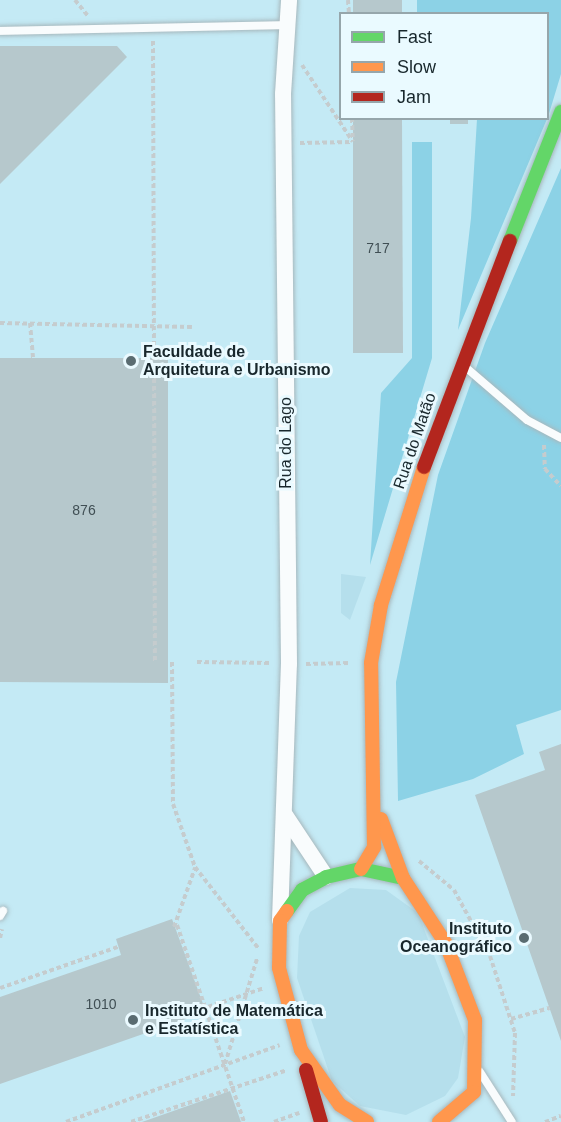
<!DOCTYPE html>
<meta charset="utf-8">
<style>
body{margin:0}
#map{position:relative;width:561px;height:1122px;overflow:hidden;background:#d5ebf2;font-family:Arial,sans-serif}
div>[style]{position:absolute}
[style*='--x']{left:calc(var(--x)*1px);top:calc(var(--y)*1px);width:calc(var(--w)*1px);rotate:calc(var(--a)*1deg)}
.built>*{inset:0;background:#c4eaf5}
.green>*{inset:0;background:#b5dfec}
.forest>*{inset:0;background:#8cd2e6}
.building>*{inset:0;background:#b6c8cc}
.path>*{height:4px;margin-top:-2px;transform-origin:0;background:repeating-linear-gradient(90deg,#c5ccce 0 4.5px,transparent 0 7.5px)}
.roads{filter:drop-shadow(0 0 2px #a7b8bd) drop-shadow(0 0 2px #a7b8bd)}
.lane>*{height:8px;margin:-4px;padding:0 4px;transform-origin:4px;border-radius:4px;background:#f9fcfd}
.street>*{height:16px;margin:-8px;padding:0 8px;transform-origin:8px;border-radius:8px;background:#f9fcfd}
.fast>*{height:14px;margin:-7px;padding:0 7px;transform-origin:7px;border-radius:7px;background:#63d668}
.slow>*{height:14px;margin:-7px;padding:0 7px;transform-origin:7px;border-radius:7px;background:#ff974d}
.jam>*{height:14px;margin:-7px;padding:0 7px;transform-origin:7px;border-radius:7px;background:#b3261e}
.dots>*{width:16px;height:16px;translate:-50% -50%;box-sizing:border-box;border:3px solid #eafaff;border-radius:50%}
span{translate:-50% -50%;white-space:nowrap;text-align:center;line-height:1.15;-webkit-text-stroke:6px #eafaff;paint-order:stroke}
.number-label{font-size:14px;color:#404f54}
.number-label span{-webkit-text-stroke-width:0}
.poi-label{font-size:16px;color:#18272c;font-weight:700}
.left{translate:0 -50%;text-align:left}
.right{translate:-100% -50%;text-align:right}
.street-label{font-size:16px;color:#18272c}
.legend{position:absolute;left:339px;top:12px;width:210px;height:108px;box-sizing:border-box;background:#eafaff;border:2px solid #96a6ab;margin:0;padding:8px 10px;list-style:none;font-size:18px;color:#18272c}
.legend li{display:flex;align-items:center;gap:12px;height:30px}
.legend b{width:30px;border:2px solid #96a6ab}
</style>
<div id="map">
<div class="built">
<div style="clip-path:polygon(evenodd,0 0,561px 0,561px 1122px,0 1122px,0 0,340px 14px,548px 14px,548px 118px,340px 118px,340px 14px)"></div>
</div>
<div class="green">
<div style="clip-path:polygon(341px 574px,366px 577px,350px 620px,341px 613px)"></div>
<div style="clip-path:polygon(350px 888px,386px 890px,418px 913px,465px 1037px,458px 1078px,445px 1096px,406px 1115px,360px 1106px,332px 1081px,297px 978px,299px 936px,310px 912px)"></div>
</div>
<div class="forest">
<div style="clip-path:polygon(417px 0,561px 0,561px 74px,548px 117px,548px 14px,417px 14px)"></div>
<div style="clip-path:polygon(477px 119px,547px 119px,458px 330px,471px 218px)"></div>
<div style="clip-path:polygon(412px 142px,432px 142px,432px 358px,370px 565px,381px 393px,412px 358px)"></div>
<div style="clip-path:polygon(561px 168px,561px 710px,516px 725px,524px 754px,473px 779px,398px 801px,396px 682px,438px 475px,485px 343px)"></div>
</div>
<div class="building">
<div style="clip-path:polygon(353px 0,402px 0,402px 14px,353px 14px)"></div>
<div style="clip-path:polygon(0 46px,117px 46px,127px 57px,0 184px)"></div>
<div style="clip-path:polygon(353px 118px,402px 118px,403px 353px,353px 353px)"></div>
<div style="clip-path:polygon(450px 118px,468px 118px,468px 124px,450px 124px)"></div>
<div style="clip-path:polygon(0 358px,168px 358px,168px 683px,0 682px)"></div>
<div style="clip-path:polygon(561px 744px,561px 1041px,475px 795px,545px 770px,539px 752px)"></div>
<div style="clip-path:polygon(172px 919px,206px 1012px,0 1084px,0 997px,121px 955px,116px 939px)"></div>
<div style="clip-path:polygon(230px 1091px,241px 1122px,142px 1122px)"></div>
</div>
<div class="path">
<div style="--x:75;--y:0;--w:21;--a:51"></div>
<div style="--x:348;--y:0;--w:14;--a:86"></div>
<div style="--x:153;--y:41;--w:620;--a:89.82"></div>
<div style="--x:302;--y:65;--w:92;--a:56.5"></div>
<div style="--x:352;--y:118;--w:23;--a:88"></div>
<div style="--x:300;--y:143;--w:52;--a:-1.1"></div>
<div style="--x:0;--y:323;--w:192;--a:1.2"></div>
<div style="--x:30;--y:323;--w:35;--a:85"></div>
<div style="--x:544;--y:445;--w:24;--a:88"></div>
<div style="--x:545;--y:469;--w:23;--a:47"></div>
<div style="--x:172;--y:662;--w:142;--a:89.6"></div>
<div style="--x:173;--y:804;--w:67;--a:70.8"></div>
<div style="--x:195;--y:867;--w:103;--a:52.1"></div>
<div style="--x:197;--y:662;--w:75;--a:0.8"></div>
<div style="--x:306;--y:664;--w:43;--a:-1.3"></div>
<div style="--x:419;--y:861;--w:45;--a:39.6"></div>
<div style="--x:454;--y:890;--w:75;--a:61.4"></div>
<div style="--x:490;--y:956;--w:81;--a:72"></div>
<div style="--x:515;--y:1033;--w:63;--a:91.8"></div>
<div style="--x:177;--y:925;--w:208;--a:71.2"></div>
<div style="--x:174;--y:927;--w:63;--a:-70.4"></div>
<div style="--x:0;--y:938;--w:9;--a:-77"></div>
<div style="--x:0;--y:988;--w:125;--a:-19.2"></div>
<div style="--x:208;--y:1007;--w:59;--a:-18.7"></div>
<div style="--x:511;--y:1019;--w:40;--a:-16"></div>
<div style="--x:225;--y:1064;--w:110;--a:-73.1"></div>
<div style="--x:66;--y:1122;--w:227;--a:-19.8"></div>
<div style="--x:131;--y:1122;--w:164;--a:-18.4"></div>
<div style="--x:274;--y:1122;--w:27;--a:-20"></div>
<div style="--x:545;--y:1122;--w:17;--a:-21"></div>
</div>
<div class="roads">
<div class="lane">
<div style="--x:0;--y:31;--w:287;--a:-1.2"></div>
<div style="--x:463;--y:365;--w:84;--a:40.7"></div>
<div style="--x:527;--y:420;--w:38;--a:28"></div>
<div style="--x:0;--y:916;--w:6;--a:-59"></div>
<div style="--x:480;--y:1072;--w:59;--a:57.4"></div>
</div>
<div class="street">
<div style="--x:285;--y:815;--w:74;--a:56.5"></div>
<div style="--x:280;--y:920;--w:256;--a:-88"></div>
<div style="--x:289;--y:664;--w:570;--a:-90.6"></div>
<div style="--x:283;--y:94;--w:94;--a:-86.3"></div>
</div>
<div class="fast">
<div style="--x:510;--y:241;--w:139;--a:-68.4"></div>
<div style="--x:287;--y:911;--w:26;--a:-54"></div>
<div style="--x:302;--y:890;--w:27;--a:-28"></div>
<div style="--x:326;--y:877;--w:36;--a:-13"></div>
<div style="--x:361;--y:869;--w:43;--a:12.1"></div>
</div>
<div class="slow">
<div style="--x:381;--y:819;--w:63;--a:69.6"></div>
<div style="--x:403;--y:878;--w:79;--a:56.9"></div>
<div style="--x:446;--y:944;--w:81;--a:69.1"></div>
<div style="--x:475;--y:1020;--w:72;--a:90.8"></div>
<div style="--x:474;--y:1092;--w:46;--a:139.4"></div>
<div style="--x:361;--y:869;--w:26;--a:-59"></div>
<div style="--x:374;--y:847;--w:184;--a:-90.9"></div>
<div style="--x:371;--y:663;--w:59;--a:-80.2"></div>
<div style="--x:381;--y:605;--w:145;--a:-72.7"></div>
<div style="--x:287;--y:911;--w:12;--a:125"></div>
<div style="--x:280;--y:921;--w:47;--a:91.2"></div>
<div style="--x:279;--y:968;--w:85;--a:75"></div>
<div style="--x:301;--y:1050;--w:67;--a:54.7"></div>
<div style="--x:340;--y:1105;--w:32;--a:32"></div>
</div>
<div class="jam">
<div style="--x:424;--y:467;--w:242;--a:-69.2"></div>
<div style="--x:306;--y:1070;--w:54;--a:73.9"></div>
</div>
</div>
<div class="dots">
<div style="left:131px;top:361px;background:#5a6c71"></div>
<div style="left:524px;top:938px;background:#5a6c71"></div>
<div style="left:133px;top:1020px;background:#5a6c71"></div>
</div>
<div class="number-label">
<span style="left:378px;top:248px">717</span>
<span style="left:84px;top:510px">876</span>
<span style="left:101px;top:1004px">1010</span>
</div>
<div class="poi-label">
<span class="left" style="left:143px;top:361px">Faculdade de<br>Arquitetura e Urbanismo</span>
<span class="right" style="left:512px;top:938px">Instituto<br>Oceanográfico</span>
<span class="left" style="left:145px;top:1020px">Instituto de Matemática<br>e Estatística</span>
</div>
<div class="street-label">
<span style="left:415px;top:441px;rotate:-71deg">Rua do Matão</span>
<span style="left:286px;top:443px;rotate:-90deg">Rua do Lago</span>
</div>
<ul class="legend">
<li><b style="height:8px;background:#63d668"></b>Fast</li>
<li><b style="height:8px;background:#ff974d"></b>Slow</li>
<li><b style="height:8px;background:#b3261e"></b>Jam</li>
</ul>
</div>
